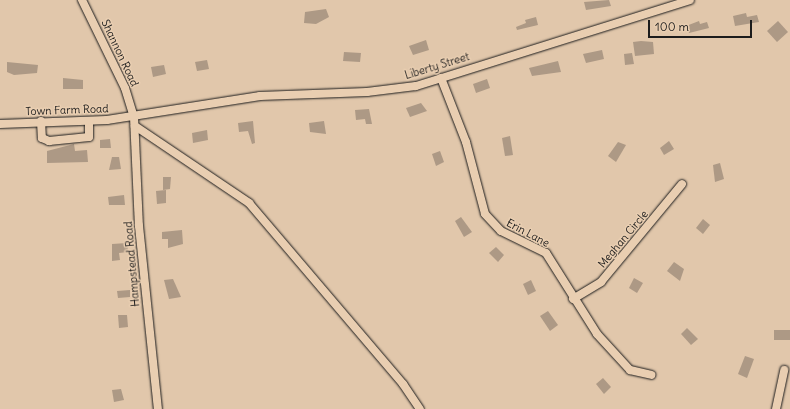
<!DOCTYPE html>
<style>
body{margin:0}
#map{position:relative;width:790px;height:409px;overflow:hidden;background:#e1c7ab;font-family:Delius,sans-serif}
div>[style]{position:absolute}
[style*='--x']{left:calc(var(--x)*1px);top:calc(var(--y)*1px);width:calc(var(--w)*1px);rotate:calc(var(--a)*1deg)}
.building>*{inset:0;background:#ad9985}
.roads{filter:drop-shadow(0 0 1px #1c1c1c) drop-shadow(0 0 1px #1c1c1c)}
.minor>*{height:8px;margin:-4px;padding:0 4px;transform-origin:4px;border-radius:4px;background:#e9ceb1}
span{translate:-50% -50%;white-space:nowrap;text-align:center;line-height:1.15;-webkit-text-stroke:3px #e9ceb1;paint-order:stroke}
.street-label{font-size:11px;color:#1c1c1c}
.scale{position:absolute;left:648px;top:20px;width:104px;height:18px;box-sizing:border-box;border:2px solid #1c1c1c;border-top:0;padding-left:5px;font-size:12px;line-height:14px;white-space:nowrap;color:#1c1c1c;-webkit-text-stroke:3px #e9ceb1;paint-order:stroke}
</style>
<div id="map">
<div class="building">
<div style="clip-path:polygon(609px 0,611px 6px,586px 10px,584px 2px)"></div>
<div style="clip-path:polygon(326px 9px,329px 17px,316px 24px,304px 23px,305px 12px)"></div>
<div style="clip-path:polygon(746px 13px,747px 17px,757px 15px,759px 22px,735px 26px,733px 16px)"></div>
<div style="clip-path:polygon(536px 17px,538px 25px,517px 30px,516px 27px,526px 23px,525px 20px)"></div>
<div style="clip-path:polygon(699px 21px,700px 24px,707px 22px,709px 28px,689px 33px,686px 26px)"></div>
<div style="clip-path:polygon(778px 21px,788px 32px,777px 42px,767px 31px)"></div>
<div style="clip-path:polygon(426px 40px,429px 50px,413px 55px,409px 46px)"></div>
<div style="clip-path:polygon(641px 41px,653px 42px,654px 54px,635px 56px,633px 42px)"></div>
<div style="clip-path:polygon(602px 50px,604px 59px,586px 63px,583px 54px)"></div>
<div style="clip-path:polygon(344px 52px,361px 53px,360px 62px,343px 61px)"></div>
<div style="clip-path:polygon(632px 53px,634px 64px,625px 65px,624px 54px)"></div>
<div style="clip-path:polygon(207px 60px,209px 69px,197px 71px,195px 62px)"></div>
<div style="clip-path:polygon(558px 61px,561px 72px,532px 76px,529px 68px)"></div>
<div style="clip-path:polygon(7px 62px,38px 65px,37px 73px,14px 75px,7px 72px)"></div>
<div style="clip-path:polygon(164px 65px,166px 74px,153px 77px,151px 67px)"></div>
<div style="clip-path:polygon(63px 78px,83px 80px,83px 89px,63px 89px)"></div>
<div style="clip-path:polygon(487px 79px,490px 88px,476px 93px,473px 84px)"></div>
<div style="clip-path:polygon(421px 103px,427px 111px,410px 117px,406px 108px)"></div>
<div style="clip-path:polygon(369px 109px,372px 124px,366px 124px,365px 119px,356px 120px,355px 110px)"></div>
<div style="clip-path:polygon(253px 121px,255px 143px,252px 144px,248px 131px,239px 132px,238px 123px)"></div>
<div style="clip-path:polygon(324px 121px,326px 134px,310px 132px,309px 123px)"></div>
<div style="clip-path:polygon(207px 130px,208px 140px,193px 143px,192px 133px)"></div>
<div style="clip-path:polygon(510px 136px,513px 155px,505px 156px,502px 138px)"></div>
<div style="clip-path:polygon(110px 139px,111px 148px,100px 148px,100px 140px)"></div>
<div style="clip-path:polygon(669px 141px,674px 149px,664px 155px,660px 148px)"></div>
<div style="clip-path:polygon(618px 142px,626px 145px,616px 162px,608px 156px)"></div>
<div style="clip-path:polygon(74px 144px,75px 151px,87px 150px,88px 162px,47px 163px,47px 151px)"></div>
<div style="clip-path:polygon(440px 151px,444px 162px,436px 166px,432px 154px)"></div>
<div style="clip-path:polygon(112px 157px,119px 157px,121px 169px,109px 170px)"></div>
<div style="clip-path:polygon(720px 163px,724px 179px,715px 182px,713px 165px)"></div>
<div style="clip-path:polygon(163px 177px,171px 177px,170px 189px,163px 190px)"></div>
<div style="clip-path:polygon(166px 190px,166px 203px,157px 204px,156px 191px)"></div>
<div style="clip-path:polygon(124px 195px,125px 205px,109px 205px,108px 197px)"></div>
<div style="clip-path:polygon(461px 217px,472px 232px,464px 237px,455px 221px)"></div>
<div style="clip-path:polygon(703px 219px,710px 225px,703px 234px,696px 228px)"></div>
<div style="clip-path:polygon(182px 230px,183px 244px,168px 248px,168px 239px,162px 239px,162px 232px)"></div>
<div style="clip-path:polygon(127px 243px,128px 252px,119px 253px,120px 260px,112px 261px,112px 244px)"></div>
<div style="clip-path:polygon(496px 247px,504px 255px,498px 262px,489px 253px)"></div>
<div style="clip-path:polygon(674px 262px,684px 269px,680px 281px,667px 271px)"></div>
<div style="clip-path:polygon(634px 278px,643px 283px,637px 293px,629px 288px)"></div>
<div style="clip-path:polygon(173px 279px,181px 297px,169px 299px,164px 280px)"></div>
<div style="clip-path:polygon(531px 280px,536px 291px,528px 295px,523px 284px)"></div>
<div style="clip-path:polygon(130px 290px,130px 297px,118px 298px,117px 291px)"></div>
<div style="clip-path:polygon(548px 311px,558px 325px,550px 331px,540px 316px)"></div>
<div style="clip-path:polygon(118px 315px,127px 315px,128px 327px,119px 328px)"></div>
<div style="clip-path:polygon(687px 328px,698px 339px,691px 345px,681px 334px)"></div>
<div style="clip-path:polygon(774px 330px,790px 330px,790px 340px,774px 340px)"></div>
<div style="clip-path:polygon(745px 356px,754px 359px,747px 378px,738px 374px)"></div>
<div style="clip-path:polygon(603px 378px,611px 387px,604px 394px,596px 384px)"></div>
<div style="clip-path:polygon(121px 389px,124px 400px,114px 402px,112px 390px)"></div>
</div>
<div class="roads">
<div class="minor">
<div style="--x:82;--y:0;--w:98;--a:64"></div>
<div style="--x:125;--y:88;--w:30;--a:73"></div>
<div style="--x:134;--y:117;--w:109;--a:87.4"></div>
<div style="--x:139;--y:226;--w:184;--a:84.1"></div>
<div style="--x:441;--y:78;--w:69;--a:68.7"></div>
<div style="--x:466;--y:142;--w:74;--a:75.2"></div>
<div style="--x:485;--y:214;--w:23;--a:47"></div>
<div style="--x:501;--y:231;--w:50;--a:26.1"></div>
<div style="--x:546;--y:253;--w:96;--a:57.8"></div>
<div style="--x:597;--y:334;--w:49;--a:47.5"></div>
<div style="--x:630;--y:370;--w:22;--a:13"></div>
<div style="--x:41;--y:121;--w:17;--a:87"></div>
<div style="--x:42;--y:138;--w:8;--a:23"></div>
<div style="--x:49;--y:141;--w:40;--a:-5.7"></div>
<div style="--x:89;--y:137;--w:16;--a:-90"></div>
<div style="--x:0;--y:124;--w:107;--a:-2.1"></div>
<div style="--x:107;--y:120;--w:155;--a:-8.9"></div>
<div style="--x:260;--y:96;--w:107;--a:-2.1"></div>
<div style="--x:367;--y:92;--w:49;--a:-7"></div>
<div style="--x:416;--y:86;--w:287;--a:-17.4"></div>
<div style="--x:135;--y:126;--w:138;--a:34"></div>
<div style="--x:249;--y:203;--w:238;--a:49.6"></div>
<div style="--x:403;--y:384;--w:30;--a:56"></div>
<div style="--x:573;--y:299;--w:33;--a:-31"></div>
<div style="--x:601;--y:282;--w:127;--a:-50.4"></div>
<div style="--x:776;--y:409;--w:40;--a:-78"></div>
</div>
</div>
<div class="street-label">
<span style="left:120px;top:53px;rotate:65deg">Shannon Road</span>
<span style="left:437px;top:66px;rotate:-17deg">Liberty Street</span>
<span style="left:67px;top:110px;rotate:-2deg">Town Farm Road</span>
<span style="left:528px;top:233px;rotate:28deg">Erin Lane</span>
<span style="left:623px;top:239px;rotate:-50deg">Meghan Circle</span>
<span style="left:132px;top:264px;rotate:-95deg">Hampstead Road</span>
</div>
<div class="scale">100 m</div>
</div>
